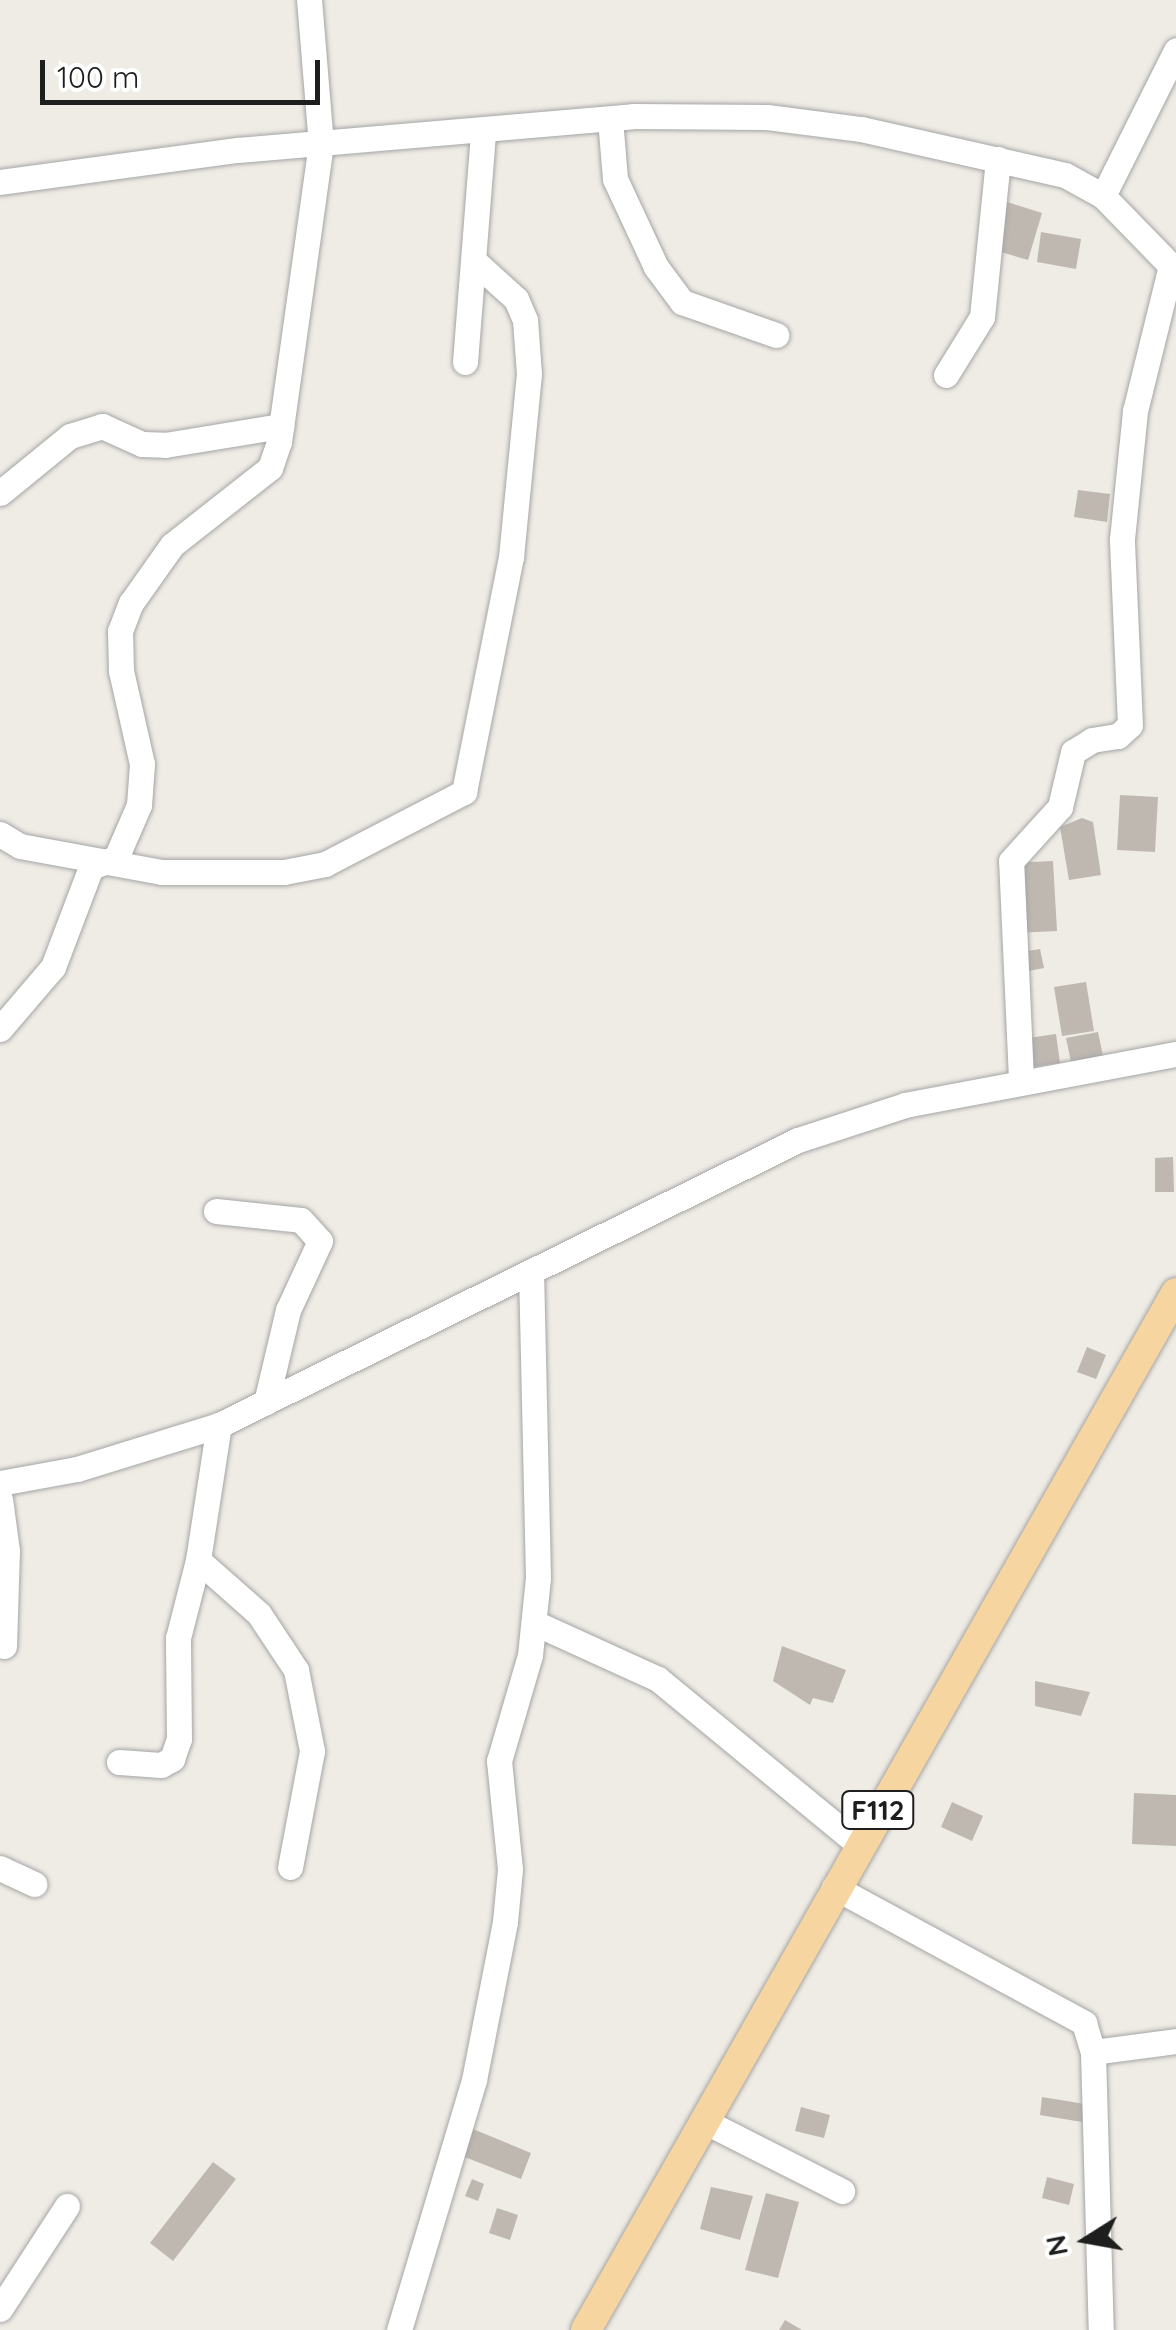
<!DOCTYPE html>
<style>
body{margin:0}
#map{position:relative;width:1176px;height:2330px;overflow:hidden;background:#efece5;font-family:Quicksand,sans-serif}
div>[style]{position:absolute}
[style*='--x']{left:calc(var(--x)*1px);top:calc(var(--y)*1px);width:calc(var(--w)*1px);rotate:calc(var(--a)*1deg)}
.building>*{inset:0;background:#bfb8b1}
.roads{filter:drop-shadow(0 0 2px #a5a5a5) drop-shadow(0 0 2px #a5a5a5)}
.minor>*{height:25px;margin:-12.5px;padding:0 12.5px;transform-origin:12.5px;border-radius:12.5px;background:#fff}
.major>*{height:30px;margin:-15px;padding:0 15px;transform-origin:15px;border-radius:15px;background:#f7d5a1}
span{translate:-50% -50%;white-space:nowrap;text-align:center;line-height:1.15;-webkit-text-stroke:10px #fff;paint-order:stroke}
.shield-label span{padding:2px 8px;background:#fff;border:2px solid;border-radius:8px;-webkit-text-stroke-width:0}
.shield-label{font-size:28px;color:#1e1e1e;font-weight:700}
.north{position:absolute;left:1036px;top:2190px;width:100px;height:100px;-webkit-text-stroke:8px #fff;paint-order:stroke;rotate:259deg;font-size:28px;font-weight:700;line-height:40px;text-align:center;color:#1e1e1e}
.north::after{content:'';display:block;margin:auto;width:35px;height:45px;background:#1e1e1e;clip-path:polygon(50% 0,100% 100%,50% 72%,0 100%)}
.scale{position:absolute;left:40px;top:60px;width:280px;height:45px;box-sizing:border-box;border:5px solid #1e1e1e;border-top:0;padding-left:12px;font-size:30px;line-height:35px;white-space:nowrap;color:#1e1e1e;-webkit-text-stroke:8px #fff;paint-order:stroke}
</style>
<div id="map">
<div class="building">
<div style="clip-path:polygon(1001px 200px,1042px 213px,1028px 260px,987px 248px)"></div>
<div style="clip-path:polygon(1041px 232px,1081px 239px,1076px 269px,1037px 262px)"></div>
<div style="clip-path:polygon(1078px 490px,1110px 494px,1107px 522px,1074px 517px)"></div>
<div style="clip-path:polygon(1120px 795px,1158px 797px,1155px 852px,1117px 850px)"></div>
<div style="clip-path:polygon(1082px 818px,1093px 822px,1101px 875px,1069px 880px,1060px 827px)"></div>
<div style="clip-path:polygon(1053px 861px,1057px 931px,1015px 933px,1012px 863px)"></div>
<div style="clip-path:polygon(1040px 949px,1044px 968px,1024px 972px,1021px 952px)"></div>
<div style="clip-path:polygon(1086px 982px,1094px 1031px,1062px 1036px,1054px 987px)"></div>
<div style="clip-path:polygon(1098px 1032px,1103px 1056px,1071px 1062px,1066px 1038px)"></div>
<div style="clip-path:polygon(1056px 1034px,1060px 1063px,1025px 1068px,1021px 1039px)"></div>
<div style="clip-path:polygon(1173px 1157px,1174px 1192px,1155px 1192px,1155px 1158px)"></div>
<div style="clip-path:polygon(1087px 1347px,1106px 1355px,1096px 1379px,1077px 1372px)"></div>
<div style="clip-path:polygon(782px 1646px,846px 1670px,833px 1703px,813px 1698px,810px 1705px,773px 1681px)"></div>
<div style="clip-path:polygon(1035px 1681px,1090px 1692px,1081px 1716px,1035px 1706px)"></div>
<div style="clip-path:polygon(1134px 1793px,1176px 1795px,1176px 1846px,1132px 1844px)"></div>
<div style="clip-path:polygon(952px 1802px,983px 1816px,972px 1841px,941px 1827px)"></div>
<div style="clip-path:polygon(1042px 2097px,1085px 2104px,1082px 2122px,1040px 2115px)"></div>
<div style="clip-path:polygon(801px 2107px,830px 2115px,824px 2138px,795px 2131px)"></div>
<div style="clip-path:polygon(473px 2129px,531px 2153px,521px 2179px,462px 2156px)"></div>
<div style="clip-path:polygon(213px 2162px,236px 2179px,173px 2261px,150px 2243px)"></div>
<div style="clip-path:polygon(1047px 2177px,1074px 2184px,1069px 2205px,1042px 2198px)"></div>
<div style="clip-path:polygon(472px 2179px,484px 2184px,478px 2201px,465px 2196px)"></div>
<div style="clip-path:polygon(711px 2187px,753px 2196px,740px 2240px,700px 2229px)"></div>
<div style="clip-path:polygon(766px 2193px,799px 2202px,778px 2278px,745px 2270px)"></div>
<div style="clip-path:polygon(497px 2208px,518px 2215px,510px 2240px,489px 2233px)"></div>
<div style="clip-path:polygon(785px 2320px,802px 2330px,779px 2330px)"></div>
</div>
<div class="roads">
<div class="minor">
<div style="--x:610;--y:119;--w:60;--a:85.2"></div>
<div style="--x:615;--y:179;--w:97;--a:65"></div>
<div style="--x:656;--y:267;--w:44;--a:53.4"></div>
<div style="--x:682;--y:302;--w:100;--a:19.3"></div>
<div style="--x:0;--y:182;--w:240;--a:-7.7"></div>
<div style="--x:238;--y:150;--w:396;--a:-4.9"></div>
<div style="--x:633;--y:116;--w:134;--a:0.4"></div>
<div style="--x:767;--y:117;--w:95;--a:7.3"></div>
<div style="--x:861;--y:129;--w:209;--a:12.7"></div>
<div style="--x:1065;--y:175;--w:43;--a:28.9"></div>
<div style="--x:1103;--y:196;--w:105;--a:45.8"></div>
<div style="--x:1103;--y:196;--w:163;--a:-63.4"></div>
<div style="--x:465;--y:362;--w:232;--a:-85.5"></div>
<div style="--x:946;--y:375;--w:68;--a:-58.2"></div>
<div style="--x:982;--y:317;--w:159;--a:-84.2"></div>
<div style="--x:0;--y:493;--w:90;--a:-39.2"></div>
<div style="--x:70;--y:436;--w:34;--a:-17"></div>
<div style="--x:102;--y:426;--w:44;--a:24.2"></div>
<div style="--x:142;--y:444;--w:23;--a:2"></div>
<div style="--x:165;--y:445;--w:118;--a:-9.3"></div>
<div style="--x:0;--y:834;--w:23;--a:31"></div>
<div style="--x:20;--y:846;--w:144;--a:10.4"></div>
<div style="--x:162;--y:872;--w:122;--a:0"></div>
<div style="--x:284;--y:872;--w:42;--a:-11"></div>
<div style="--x:325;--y:864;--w:157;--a:-27.4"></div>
<div style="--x:464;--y:792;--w:240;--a:-78.7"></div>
<div style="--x:511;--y:557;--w:184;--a:-84.4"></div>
<div style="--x:529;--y:374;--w:54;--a:-94.2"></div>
<div style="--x:525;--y:320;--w:23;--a:-113"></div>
<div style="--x:516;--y:299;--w:55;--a:-137.9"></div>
<div style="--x:0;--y:1029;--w:82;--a:-49.5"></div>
<div style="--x:53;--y:967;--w:107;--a:-69.2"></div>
<div style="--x:91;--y:867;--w:27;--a:-20"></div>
<div style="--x:116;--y:858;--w:58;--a:-66.5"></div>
<div style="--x:139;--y:805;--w:41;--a:-85.8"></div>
<div style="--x:142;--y:764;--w:95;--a:-102.7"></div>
<div style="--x:121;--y:671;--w:40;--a:-91.4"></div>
<div style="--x:120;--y:631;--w:30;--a:-69"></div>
<div style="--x:131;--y:603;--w:71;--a:-54.7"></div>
<div style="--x:172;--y:545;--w:125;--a:-38.2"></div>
<div style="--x:270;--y:468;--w:28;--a:-71"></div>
<div style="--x:279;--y:442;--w:300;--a:-82"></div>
<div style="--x:321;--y:145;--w:145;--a:-94.7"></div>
<div style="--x:1021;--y:1079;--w:218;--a:-92.6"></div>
<div style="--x:1011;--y:861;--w:73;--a:-47.8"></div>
<div style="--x:1060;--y:807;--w:57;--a:-76.7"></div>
<div style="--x:1073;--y:752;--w:22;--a:-32"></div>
<div style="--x:1092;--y:740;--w:26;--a:-9"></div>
<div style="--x:1118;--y:736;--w:16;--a:-43"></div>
<div style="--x:1130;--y:725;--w:186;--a:-92.5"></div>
<div style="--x:1122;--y:539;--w:129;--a:-84.2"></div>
<div style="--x:1135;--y:411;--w:150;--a:-76.1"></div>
<div style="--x:216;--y:1211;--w:85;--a:6"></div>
<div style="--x:301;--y:1220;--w:28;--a:48"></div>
<div style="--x:320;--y:1241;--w:76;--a:114.9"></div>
<div style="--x:288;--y:1310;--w:95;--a:103.4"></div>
<div style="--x:0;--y:1483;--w:78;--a:-10.3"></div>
<div style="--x:77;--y:1469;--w:149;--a:-17.2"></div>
<div style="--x:219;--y:1425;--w:645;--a:-26.21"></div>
<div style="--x:798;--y:1140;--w:113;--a:-18.1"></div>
<div style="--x:905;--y:1105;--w:276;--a:-10.7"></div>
<div style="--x:0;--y:1499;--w:52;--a:82.3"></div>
<div style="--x:7;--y:1551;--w:95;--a:91.8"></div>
<div style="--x:198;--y:1560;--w:81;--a:41.5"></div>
<div style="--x:259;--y:1614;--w:67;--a:56.5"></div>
<div style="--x:296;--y:1670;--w:83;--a:78.8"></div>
<div style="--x:312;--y:1751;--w:118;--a:100.7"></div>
<div style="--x:535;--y:1623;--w:135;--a:24.5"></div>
<div style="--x:658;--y:1679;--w:259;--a:39.5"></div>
<div style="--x:119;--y:1762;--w:42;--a:4.1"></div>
<div style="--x:161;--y:1765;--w:13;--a:-29"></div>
<div style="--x:172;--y:1759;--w:21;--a:-71"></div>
<div style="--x:179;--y:1739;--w:101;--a:-90.6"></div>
<div style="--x:178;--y:1638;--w:81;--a:-75.6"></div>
<div style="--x:198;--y:1560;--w:137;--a:-81.2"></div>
<div style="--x:0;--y:1868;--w:38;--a:25"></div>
<div style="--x:834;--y:1887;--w:285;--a:28.5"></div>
<div style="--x:1084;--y:2023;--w:30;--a:73"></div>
<div style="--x:1093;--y:2052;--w:278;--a:88.4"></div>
<div style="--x:1093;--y:2052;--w:84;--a:-7.5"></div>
<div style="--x:704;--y:2121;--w:155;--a:26.9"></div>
<div style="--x:0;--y:2309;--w:123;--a:-57"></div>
<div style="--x:399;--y:2330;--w:261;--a:-73.3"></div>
<div style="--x:474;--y:2080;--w:161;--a:-78.9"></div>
<div style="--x:505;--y:1922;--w:53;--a:-84.6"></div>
<div style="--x:510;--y:1869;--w:109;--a:-95.8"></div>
<div style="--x:499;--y:1761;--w:110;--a:-73.7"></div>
<div style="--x:530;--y:1655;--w:77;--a:-84.1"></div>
<div style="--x:538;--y:1578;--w:303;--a:-91.3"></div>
</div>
<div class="major">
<div style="--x:586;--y:2330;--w:1193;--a:-60.36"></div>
</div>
</div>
<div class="shield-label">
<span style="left:878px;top:1810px">F112</span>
</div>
<div class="north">N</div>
<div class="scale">100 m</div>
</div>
